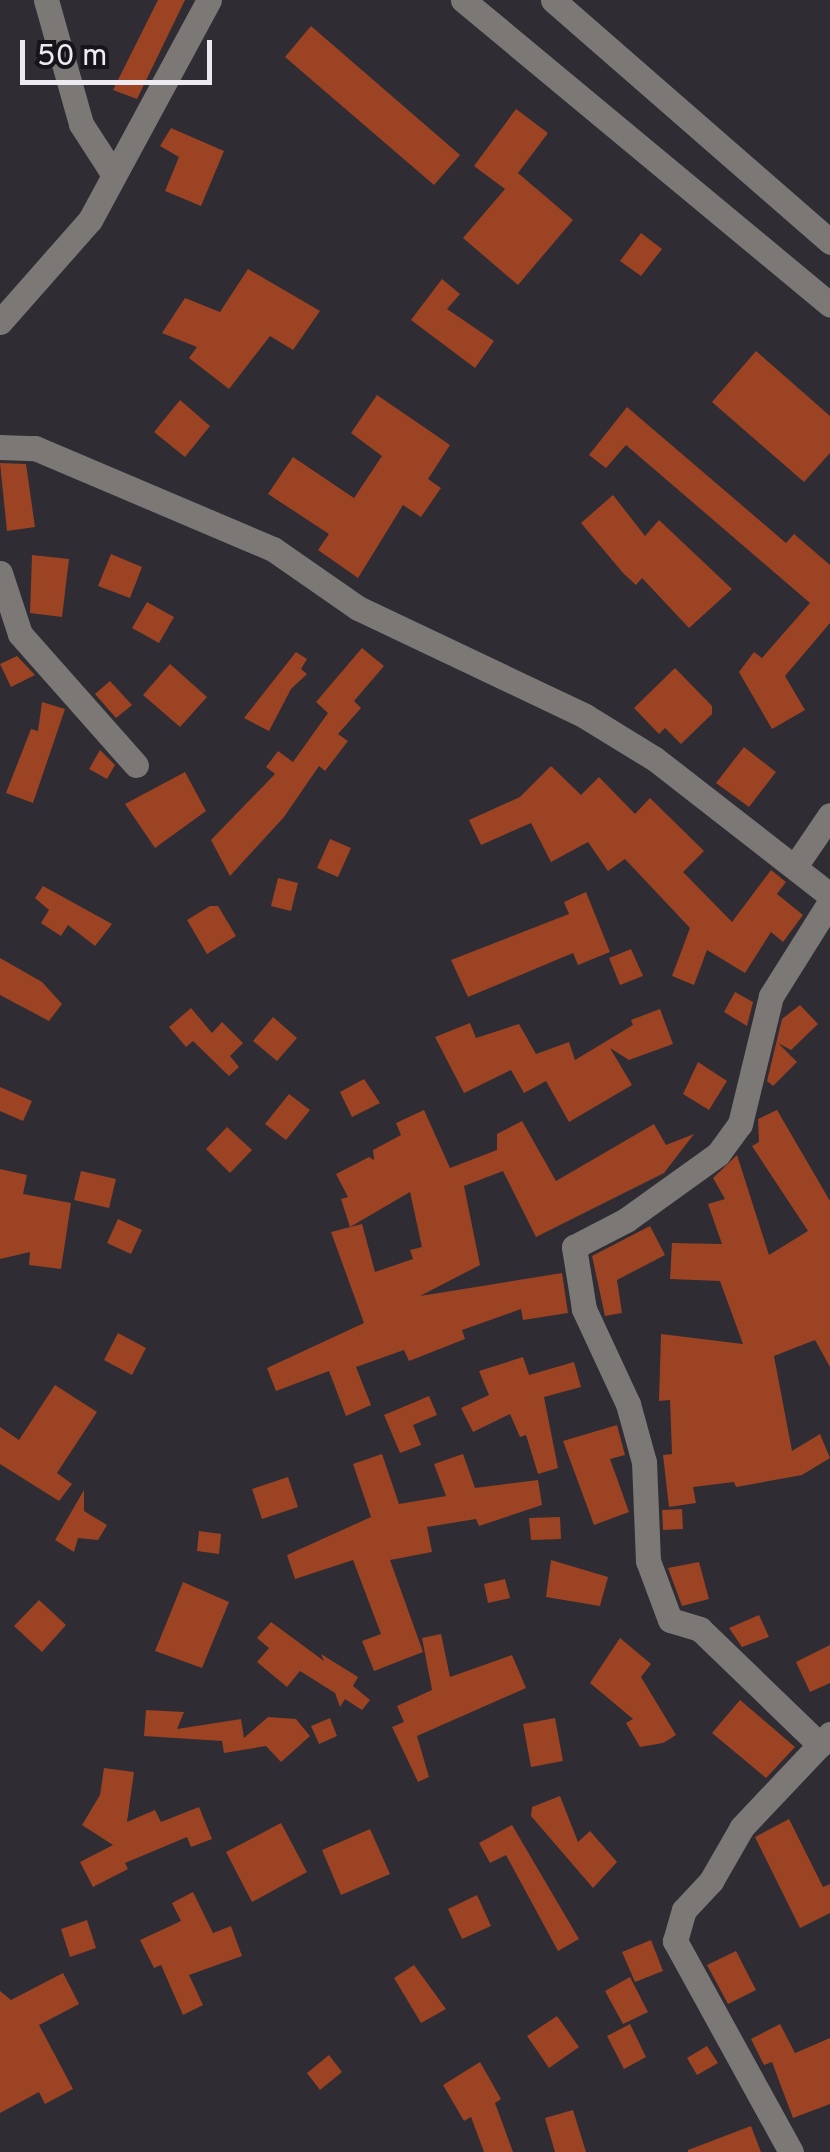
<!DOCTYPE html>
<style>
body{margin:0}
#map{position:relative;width:830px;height:2152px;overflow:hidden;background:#2f2c34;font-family:Overpass,sans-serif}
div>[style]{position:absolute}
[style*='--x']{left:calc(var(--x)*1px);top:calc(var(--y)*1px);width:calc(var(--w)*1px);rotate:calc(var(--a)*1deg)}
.building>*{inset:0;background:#9b4323}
.minor>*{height:25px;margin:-12.5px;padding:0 12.5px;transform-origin:12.5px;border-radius:12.5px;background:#7c7875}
span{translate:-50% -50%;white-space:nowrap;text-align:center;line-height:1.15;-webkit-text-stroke:8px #171519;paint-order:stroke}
.scale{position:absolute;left:20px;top:40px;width:192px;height:45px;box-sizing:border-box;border:5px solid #edebf1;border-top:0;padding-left:12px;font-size:30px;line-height:35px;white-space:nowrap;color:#edebf1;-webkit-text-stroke:8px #171519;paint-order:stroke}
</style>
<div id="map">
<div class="building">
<div style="clip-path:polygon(158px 0,185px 0,137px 99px,113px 90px)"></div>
<div style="clip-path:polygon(311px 26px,460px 155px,434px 185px,285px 57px)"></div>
<div style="clip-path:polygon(516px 109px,548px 133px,518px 173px,573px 220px,518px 285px,463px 238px,505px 189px,474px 166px)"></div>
<div style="clip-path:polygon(171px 128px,224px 151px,201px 206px,165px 191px,179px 157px,160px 146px)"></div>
<div style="clip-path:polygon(641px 233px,662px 249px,641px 276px,620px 261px)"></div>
<div style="clip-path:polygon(248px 269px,320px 311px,293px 350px,270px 336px,229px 389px,189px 358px,197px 347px,162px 333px,185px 298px,220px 312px)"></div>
<div style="clip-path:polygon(442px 279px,460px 294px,447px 309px,494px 341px,475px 368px,411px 320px)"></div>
<div style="clip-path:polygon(756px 351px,830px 416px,830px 453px,804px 482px,712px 402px)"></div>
<div style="clip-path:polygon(377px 395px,450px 445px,428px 479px,441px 488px,421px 517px,403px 505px,358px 578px,318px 550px,329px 534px,268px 494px,293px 457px,354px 498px,382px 456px,351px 433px)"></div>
<div style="clip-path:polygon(180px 400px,210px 426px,185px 457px,154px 432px)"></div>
<div style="clip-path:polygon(627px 407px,786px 543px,794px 534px,830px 565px,830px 623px,785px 676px,805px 710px,772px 729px,739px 672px,754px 652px,762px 658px,810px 603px,626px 445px,606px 468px,589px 455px)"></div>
<div style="clip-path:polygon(0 463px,26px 464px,35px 527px,7px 531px)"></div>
<div style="clip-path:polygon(613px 495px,645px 536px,659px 520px,732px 589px,689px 628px,642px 578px,636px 585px,623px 573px,581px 523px)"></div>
<div style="clip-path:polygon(111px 554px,142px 567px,130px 598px,98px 586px)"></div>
<div style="clip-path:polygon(32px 555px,69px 559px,62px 617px,30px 613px)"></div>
<div style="clip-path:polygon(147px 602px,174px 617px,159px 643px,132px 628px)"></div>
<div style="clip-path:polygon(362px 648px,384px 666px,354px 701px,361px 708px,338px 734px,348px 741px,325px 771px,319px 766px,284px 817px,230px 876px,211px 840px,275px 774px,266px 767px,278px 751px,293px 762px,328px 713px,316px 702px)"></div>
<div style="clip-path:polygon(296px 652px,307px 659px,301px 669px,307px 674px,291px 689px,269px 731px,244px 718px)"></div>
<div style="clip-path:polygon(17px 656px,35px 675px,11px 687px,0 664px)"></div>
<div style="clip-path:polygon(170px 664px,207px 697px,180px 727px,143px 695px)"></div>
<div style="clip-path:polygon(675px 668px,712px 706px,712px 714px,681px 744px,665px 728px,659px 734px,634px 708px)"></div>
<div style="clip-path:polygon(110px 681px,132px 705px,116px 718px,95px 694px)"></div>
<div style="clip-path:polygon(42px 702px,65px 709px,33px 803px,6px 793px,31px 729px,38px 731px)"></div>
<div style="clip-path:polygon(744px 747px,776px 772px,749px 807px,716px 783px)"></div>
<div style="clip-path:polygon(100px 750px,115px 765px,107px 779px,89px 769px)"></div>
<div style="clip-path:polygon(551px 766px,581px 795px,599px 777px,635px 814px,650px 798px,704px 851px,683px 872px,732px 922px,771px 870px,786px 882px,777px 894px,803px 915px,783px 942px,771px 932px,745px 973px,707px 950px,694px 985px,672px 976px,690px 928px,625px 859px,608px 871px,588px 842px,551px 862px,531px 823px,481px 845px,469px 820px,520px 797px)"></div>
<div style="clip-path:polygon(185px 772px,206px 811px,155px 848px,125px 804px)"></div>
<div style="clip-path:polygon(330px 839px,351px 848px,338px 877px,317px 868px)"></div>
<div style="clip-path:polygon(278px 878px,298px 883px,291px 911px,271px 906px)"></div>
<div style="clip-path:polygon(43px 886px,112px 924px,95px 946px,68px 925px,61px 936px,41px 923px,49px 910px,35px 898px)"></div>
<div style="clip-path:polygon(586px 892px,610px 952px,578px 965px,573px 953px,468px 997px,451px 960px,569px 914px,564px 902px)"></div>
<div style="clip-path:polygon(210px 906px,218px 906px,236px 936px,207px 954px,187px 920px)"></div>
<div style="clip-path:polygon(631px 949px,643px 976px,620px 985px,609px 958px)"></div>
<div style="clip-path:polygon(0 958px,42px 982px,62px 1004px,49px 1021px,0 995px)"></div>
<div style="clip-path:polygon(735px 992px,753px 1002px,747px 1026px,724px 1012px)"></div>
<div style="clip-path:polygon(800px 1005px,818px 1024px,791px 1050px,778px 1043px,797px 1062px,773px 1086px,767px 1081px,782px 1019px)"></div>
<div style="clip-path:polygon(191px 1008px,212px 1033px,222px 1022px,243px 1043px,230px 1056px,239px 1067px,229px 1076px,193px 1041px,186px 1047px,169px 1027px)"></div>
<div style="clip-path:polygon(660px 1009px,673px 1044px,629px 1060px,610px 1048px,632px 1085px,569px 1122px,546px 1081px,524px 1093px,511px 1070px,464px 1093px,435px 1037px,470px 1023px,476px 1038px,519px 1024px,536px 1054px,569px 1042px,575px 1060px,633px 1025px,631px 1020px)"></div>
<div style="clip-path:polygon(273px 1017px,297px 1038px,277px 1061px,253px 1041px)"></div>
<div style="clip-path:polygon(698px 1062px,727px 1081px,709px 1110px,683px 1094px)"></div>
<div style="clip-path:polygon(364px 1079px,380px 1103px,352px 1117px,340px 1092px)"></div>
<div style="clip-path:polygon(0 1087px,32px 1101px,23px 1121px,0 1111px)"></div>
<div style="clip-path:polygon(289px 1094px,310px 1110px,286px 1140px,265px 1124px)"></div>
<div style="clip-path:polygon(424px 1110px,450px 1168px,497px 1150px,497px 1134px,522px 1121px,556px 1181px,654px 1124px,666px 1145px,694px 1134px,664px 1173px,536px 1237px,503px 1171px,464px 1186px,480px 1265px,420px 1296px,562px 1273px,568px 1313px,523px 1320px,521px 1309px,462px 1330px,465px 1339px,409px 1361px,404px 1350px,356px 1367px,371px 1405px,346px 1416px,329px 1371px,276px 1391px,267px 1368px,364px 1323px,331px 1232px,362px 1224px,375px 1272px,413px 1259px,410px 1250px,422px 1247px,410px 1192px,350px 1227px,341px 1199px,348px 1197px,336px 1174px,369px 1157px,374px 1160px,373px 1150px,401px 1135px,396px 1123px)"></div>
<div style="clip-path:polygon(777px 1110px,830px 1201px,830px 1367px,815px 1340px,774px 1356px,792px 1451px,820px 1434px,830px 1458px,802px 1475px,736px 1487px,734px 1482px,693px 1487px,696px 1503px,669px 1507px,663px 1455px,672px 1454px,670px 1400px,659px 1401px,661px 1334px,743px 1344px,720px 1281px,670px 1279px,672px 1243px,722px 1244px,708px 1204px,725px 1199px,713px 1178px,737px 1155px,769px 1255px,808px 1231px,752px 1146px,759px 1142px,758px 1119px)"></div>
<div style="clip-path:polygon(227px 1127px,252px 1150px,230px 1173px,206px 1149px)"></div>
<div style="clip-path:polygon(0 1169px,27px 1175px,23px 1194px,71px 1203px,61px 1269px,29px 1265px,30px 1252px,0 1259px)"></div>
<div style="clip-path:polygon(81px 1171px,116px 1179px,109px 1208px,74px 1200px)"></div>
<div style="clip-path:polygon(118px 1219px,142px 1230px,131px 1254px,107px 1243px)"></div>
<div style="clip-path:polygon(650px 1226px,665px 1255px,617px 1280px,622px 1313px,605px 1316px,592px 1256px)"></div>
<div style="clip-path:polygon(118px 1333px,146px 1348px,132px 1375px,104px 1360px)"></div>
<div style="clip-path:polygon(523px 1357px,529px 1375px,574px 1362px,581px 1387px,544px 1397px,558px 1468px,538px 1474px,526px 1435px,520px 1437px,510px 1414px,473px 1432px,461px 1408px,489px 1395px,479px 1371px)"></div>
<div style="clip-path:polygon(55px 1385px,97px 1412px,57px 1473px,72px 1484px,59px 1501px,0 1464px,0 1427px,19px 1440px)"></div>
<div style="clip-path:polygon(429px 1396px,437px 1415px,413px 1425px,421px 1445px,400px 1453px,384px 1415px)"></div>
<div style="clip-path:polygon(617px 1425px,625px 1455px,610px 1459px,629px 1512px,594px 1525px,563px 1441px)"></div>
<div style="clip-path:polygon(382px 1454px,399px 1504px,446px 1496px,434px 1464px,463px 1454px,475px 1488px,538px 1480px,542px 1505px,479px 1526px,476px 1519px,427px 1527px,432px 1552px,390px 1560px,423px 1652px,374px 1671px,362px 1641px,381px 1634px,353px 1560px,295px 1579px,287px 1555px,371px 1517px,353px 1464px)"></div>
<div style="clip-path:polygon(288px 1477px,298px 1507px,262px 1519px,252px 1489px)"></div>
<div style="clip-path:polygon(84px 1490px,84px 1511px,107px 1525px,98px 1540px,78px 1538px,74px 1552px,55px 1540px)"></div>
<div style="clip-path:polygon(682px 1509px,683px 1529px,663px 1530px,662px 1510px)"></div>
<div style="clip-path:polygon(560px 1517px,561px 1539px,531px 1540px,529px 1518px)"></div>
<div style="clip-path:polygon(199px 1531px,221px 1534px,219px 1554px,197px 1551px)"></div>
<div style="clip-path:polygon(551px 1560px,608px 1577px,600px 1606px,546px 1597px)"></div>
<div style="clip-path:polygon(699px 1562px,709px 1599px,682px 1606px,668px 1568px)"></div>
<div style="clip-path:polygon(505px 1579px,510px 1598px,488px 1603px,484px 1584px)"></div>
<div style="clip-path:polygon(183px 1582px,229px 1602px,202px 1668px,155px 1651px)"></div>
<div style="clip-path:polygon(39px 1600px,66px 1625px,42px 1652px,14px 1626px)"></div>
<div style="clip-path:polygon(759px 1615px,769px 1637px,742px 1647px,729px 1628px)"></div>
<div style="clip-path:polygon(271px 1622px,324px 1661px,321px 1654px,358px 1677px,353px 1686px,370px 1700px,362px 1710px,345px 1699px,340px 1707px,335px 1693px,300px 1671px,287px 1687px,257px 1662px,269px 1648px,257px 1638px)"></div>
<div style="clip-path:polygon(441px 1634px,450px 1677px,512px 1655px,526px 1688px,417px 1736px,429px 1777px,418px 1782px,392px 1727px,404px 1722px,397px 1706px,432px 1690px,422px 1638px)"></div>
<div style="clip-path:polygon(620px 1638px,651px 1664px,641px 1677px,676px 1735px,663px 1743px,640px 1747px,626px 1723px,633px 1719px,590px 1683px)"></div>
<div style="clip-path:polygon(830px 1645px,830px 1683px,810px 1692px,796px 1662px)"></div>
<div style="clip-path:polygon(740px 1700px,795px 1747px,766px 1778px,712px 1733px)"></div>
<div style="clip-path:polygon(146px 1710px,184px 1712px,177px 1729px,241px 1719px,244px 1738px,268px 1717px,296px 1719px,310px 1736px,281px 1762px,266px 1746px,224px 1753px,222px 1741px,144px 1736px)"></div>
<div style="clip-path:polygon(330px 1718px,337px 1736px,319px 1744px,311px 1726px)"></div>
<div style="clip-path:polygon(555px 1718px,563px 1761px,531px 1767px,523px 1724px)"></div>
<div style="clip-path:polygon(104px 1768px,134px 1772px,127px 1822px,155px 1810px,161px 1822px,199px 1807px,212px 1839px,191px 1847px,187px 1837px,125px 1863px,128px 1869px,93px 1887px,80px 1862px,113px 1845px,82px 1825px,100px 1795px)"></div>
<div style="clip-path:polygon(560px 1796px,578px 1842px,590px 1831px,617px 1862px,593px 1888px,531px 1816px,532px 1807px)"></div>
<div style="clip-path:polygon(789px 1819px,823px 1887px,830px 1884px,830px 1913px,800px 1928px,755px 1837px)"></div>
<div style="clip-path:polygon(281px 1823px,307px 1872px,252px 1902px,226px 1852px)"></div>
<div style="clip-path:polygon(512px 1825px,579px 1939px,558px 1951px,506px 1855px,490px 1863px,479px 1843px)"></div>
<div style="clip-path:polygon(370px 1829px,390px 1874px,341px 1895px,322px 1850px)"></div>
<div style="clip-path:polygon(193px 1892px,213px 1933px,231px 1926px,242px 1956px,189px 1975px,203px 2005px,183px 2015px,161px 1965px,154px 1968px,140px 1940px,181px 1921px,172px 1903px)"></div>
<div style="clip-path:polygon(477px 1895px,491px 1926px,462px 1939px,448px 1909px)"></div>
<div style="clip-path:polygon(87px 1920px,96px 1948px,70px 1957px,61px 1929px)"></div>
<div style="clip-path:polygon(651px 1940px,663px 1971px,635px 1982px,622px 1952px)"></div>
<div style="clip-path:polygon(736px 1951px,756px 1990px,728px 2004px,707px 1965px)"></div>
<div style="clip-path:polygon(414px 1965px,446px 2009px,421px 2023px,394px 1978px)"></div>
<div style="clip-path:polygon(63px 1973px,79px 2004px,39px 2025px,73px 2089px,45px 2104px,39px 2092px,0 2113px,0 1991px,11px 2000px)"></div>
<div style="clip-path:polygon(630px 1977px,648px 2012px,623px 2024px,605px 1991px)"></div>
<div style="clip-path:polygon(557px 2016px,579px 2047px,549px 2068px,527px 2036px)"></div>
<div style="clip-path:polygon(630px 2024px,646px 2057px,624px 2069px,607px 2036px)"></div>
<div style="clip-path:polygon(780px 2024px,795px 2053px,830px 2038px,830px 2104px,793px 2118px,772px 2062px,764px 2065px,751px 2039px)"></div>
<div style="clip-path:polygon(707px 2046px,718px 2063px,697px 2075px,687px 2058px)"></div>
<div style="clip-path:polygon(329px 2055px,342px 2072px,320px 2090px,307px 2073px)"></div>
<div style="clip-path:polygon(480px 2062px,501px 2099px,495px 2103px,513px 2152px,484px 2152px,471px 2117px,464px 2121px,443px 2085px)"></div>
<div style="clip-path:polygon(573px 2110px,586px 2152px,555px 2152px,545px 2118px)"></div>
<div style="clip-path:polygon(751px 2126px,761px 2152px,688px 2152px,688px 2150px)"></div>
</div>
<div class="minor">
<div style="--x:46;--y:0;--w:129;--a:74.2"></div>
<div style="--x:81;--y:124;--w:57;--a:57.1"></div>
<div style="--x:463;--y:0;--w:477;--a:39.7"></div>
<div style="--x:553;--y:0;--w:368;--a:41.1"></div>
<div style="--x:0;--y:322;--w:136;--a:-48.6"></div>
<div style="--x:90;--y:220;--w:250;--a:-61.6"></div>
<div style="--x:0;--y:447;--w:35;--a:2"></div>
<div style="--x:35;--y:448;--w:259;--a:23"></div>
<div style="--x:273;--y:549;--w:103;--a:34.8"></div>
<div style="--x:358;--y:608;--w:251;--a:25.4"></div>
<div style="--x:585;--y:716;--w:82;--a:31.6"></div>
<div style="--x:655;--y:759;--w:222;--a:37.9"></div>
<div style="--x:0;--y:573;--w:64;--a:71.8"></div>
<div style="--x:20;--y:634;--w:175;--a:48.5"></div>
<div style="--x:796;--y:865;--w:60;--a:-55.8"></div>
<div style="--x:820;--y:1745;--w:167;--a:-136"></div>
<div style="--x:700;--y:1629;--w:31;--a:-163"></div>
<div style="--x:670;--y:1620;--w:63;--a:-110.4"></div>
<div style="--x:648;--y:1561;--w:99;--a:-92.3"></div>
<div style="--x:644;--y:1462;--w:60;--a:-105.4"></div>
<div style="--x:628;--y:1404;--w:105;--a:-114.9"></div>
<div style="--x:584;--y:1309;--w:63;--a:-99.2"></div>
<div style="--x:574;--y:1247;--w:59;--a:-27.4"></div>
<div style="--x:626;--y:1220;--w:113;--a:-35.7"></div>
<div style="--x:718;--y:1154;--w:37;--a:-54"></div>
<div style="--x:740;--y:1124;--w:132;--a:-76.4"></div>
<div style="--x:771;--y:996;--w:111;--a:-57.9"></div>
<div style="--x:791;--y:2152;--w:241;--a:-118.8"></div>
<div style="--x:675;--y:1941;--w:32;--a:-74"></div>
<div style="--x:684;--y:1910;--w:40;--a:-47"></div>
<div style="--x:711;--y:1881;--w:62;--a:-60.1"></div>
<div style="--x:742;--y:1827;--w:128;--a:-46.6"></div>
</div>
<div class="scale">50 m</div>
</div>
